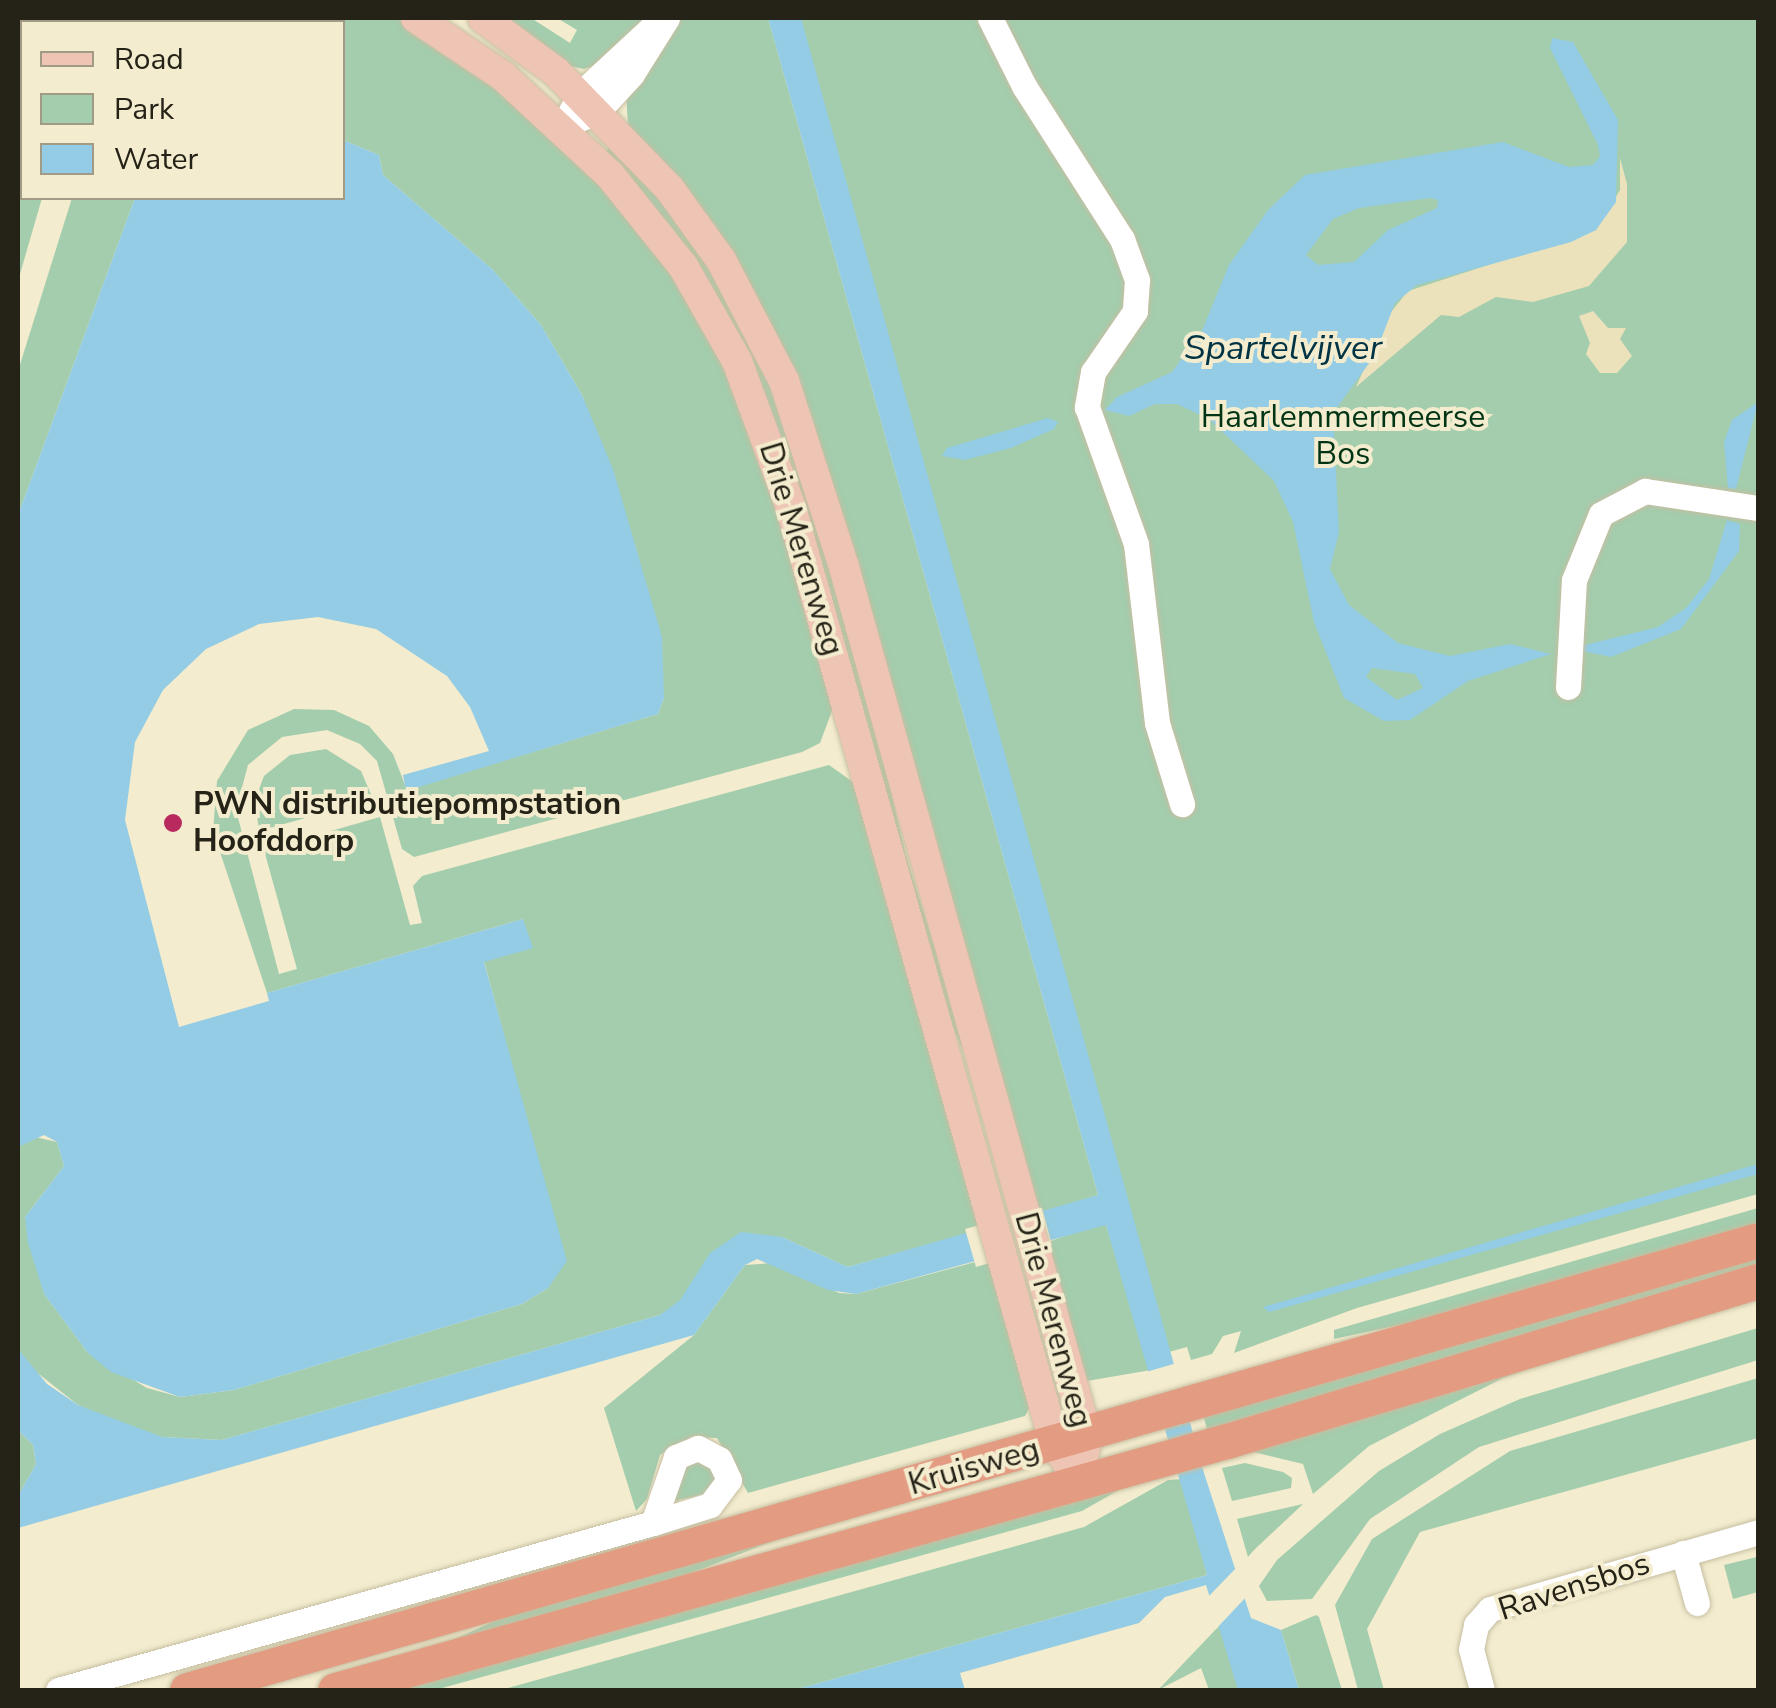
<!DOCTYPE html>
<style>
body{margin:0}
#map{position:relative;width:1776px;height:1708px;overflow:hidden;background:#f3ecce;font-family:"Nunito Sans",sans-serif}
div>[style]{position:absolute}
[style*='--x']{left:calc(var(--x)*1px);top:calc(var(--y)*1px);width:calc(var(--w)*1px);rotate:calc(var(--a)*1deg)}
.green>*{inset:0;background:#a3cdad}
.sand>*{inset:0;background:#ebe2bc}
.water>*{inset:0;background:#93cce4}
.pier>*{inset:0;background:#f3ecce}
.roads{filter:drop-shadow(0 0 2px #c6bea1) drop-shadow(0 0 2px #c6bea1)}
.minor>*{height:25px;margin:-12.5px;padding:0 12.5px;transform-origin:12.5px;border-radius:12.5px;background:#fff}
.major>*{height:30px;margin:-15px;padding:0 15px;transform-origin:15px;border-radius:15px;background:#eec4b4}
.highway>*{height:35px;margin:-17.5px;padding:0 17.5px;transform-origin:17.5px;border-radius:17.5px;background:#e39c82}
.dots>*{width:28px;height:28px;translate:-50% -50%;box-sizing:border-box;border:5px solid #f3ecce;border-radius:50%}
span{translate:-50% -50%;white-space:nowrap;text-align:center;line-height:1.15;-webkit-text-stroke:8px #f3ecce;paint-order:stroke}
.park-label{font-size:32px;color:#003415}
.street-label{font-size:32px;color:#252217}
.poi-label{font-size:32px;color:#252217;font-weight:700}
.left{translate:0 -50%;text-align:left}
.water-label{font-size:35px;color:#034;font-style:italic}
.frame{position:absolute;inset:0;border:20px solid #252217;pointer-events:none}
.legend{position:absolute;left:20px;top:20px;width:325px;height:180px;box-sizing:border-box;background:#f3ecce;border:2px solid #a19b85;margin:0;padding:12px 18px;list-style:none;font-size:30px;color:#252217}
.legend li{display:flex;align-items:center;gap:20px;height:50px}
.legend b{width:50px;border:2px solid #a19b85}
</style>
<div id="map">
<div class="green">
<div style="clip-path:polygon(21px 18px,91px 18px,22px 22px,22px 198px,42px 198px,18px 281px)"></div>
<div style="clip-path:polygon(217px 18px,397px 18px,466px 57px,542px 117px,664px 254px,721px 355px,763px 447px,835px 703px,820px 743px,802px 752px,414px 857px,402px 849px,377px 761px,360px 744px,327px 730px,282px 737px,248px 765px,236px 810px,279px 974px,297px 969px,264px 850px,380px 817px,410px 925px,422px 923px,413px 886px,422px 876px,829px 765px,860px 787px,986px 1228px,848px 1267px,782px 1237px,660px 1315px,222px 1440px,162px 1437px,124px 1425px,78px 1405px,25px 1363px,18px 1349px,18px 1147px,31px 1136px,57px 1142px,64px 1166px,25px 1217px,44px 1294px,88px 1353px,147px 1388px,180px 1397px,234px 1390px,522px 1304px,548px 1288px,563px 1255px,484px 961px,523px 919px,267px 993px,213px 831px,217px 781px,248px 730px,294px 709px,334px 710px,369px 726px,393px 754px,407px 790px,658px 714px,664px 698px,636px 548px,582px 395px,541px 325px,492px 269px,383px 175px,379px 155px,343px 140px,342px 22px,216px 22px)"></div>
<div style="clip-path:polygon(500px 18px,531px 18px,570px 43px,577px 30px,557px 18px,652px 18px,599px 64px,584px 69px,565px 65px)"></div>
<div style="clip-path:polygon(677px 18px,768px 18px,1098px 1195px,1037px 1214px,813px 435px,628px 126px,626px 93px)"></div>
<div style="clip-path:polygon(794px 18px,1758px 18px,1758px 1194px,1357px 1308px,1234px 1353px,1241px 1331px,1223px 1336px,1212px 1354px,1191px 1360px,1187px 1347px,1165px 1353px)"></div>
<div style="clip-path:polygon(615px 142px,693px 235px,772px 379px,873px 711px,906px 857px,978px 1083px,941px 1001px,795px 487px,604px 153px)"></div>
<div style="clip-path:polygon(72px 198px,135px 198px,18px 515px,18px 371px)"></div>
<div style="clip-path:polygon(326px 749px,361px 771px,373px 799px,259px 831px,255px 800px,264px 776px,290px 755px)"></div>
<div style="clip-path:polygon(1758px 1208px,1758px 1225px,1446px 1315px,1334px 1339px,1334px 1330px)"></div>
<div style="clip-path:polygon(1099px 1224px,1106px 1225px,1151px 1370px,1087px 1381px,1045px 1243px)"></div>
<div style="clip-path:polygon(1758px 1252px,1758px 1273px,1209px 1438px,1202px 1410px)"></div>
<div style="clip-path:polygon(994px 1257px,1034px 1399px,1025px 1416px,748px 1493px,717px 1438px,691px 1437px,660px 1455px,647px 1499px,636px 1511px,604px 1408px,694px 1335px,745px 1265px,773px 1263px,839px 1293px,856px 1294px)"></div>
<div style="clip-path:polygon(1758px 1328px,1758px 1360px,1479px 1447px,1370px 1519px,1312px 1599px,1267px 1601px,1259px 1586px,1277px 1560px,1379px 1471px,1440px 1434px,1520px 1399px)"></div>
<div style="clip-path:polygon(1567px 1354px,1503px 1378px,1369px 1446px,1313px 1494px,1303px 1464px,1237px 1448px)"></div>
<div style="clip-path:polygon(1758px 1378px,1758px 1438px,1420px 1532px,1367px 1629px,1384px 1690px,1358px 1690px,1335px 1605px,1372px 1539px,1510px 1451px)"></div>
<div style="clip-path:polygon(18px 1430px,33px 1445px,36px 1464px,18px 1496px)"></div>
<div style="clip-path:polygon(694px 1459px,710px 1464px,717px 1478px,705px 1494px,674px 1501px,686px 1464px)"></div>
<div style="clip-path:polygon(1245px 1463px,1283px 1472px,1292px 1478px,1291px 1488px,1232px 1501px,1222px 1468px)"></div>
<div style="clip-path:polygon(1147px 1474px,1082px 1511px,435px 1690px,378px 1690px)"></div>
<div style="clip-path:polygon(1183px 1479px,1207px 1575px,794px 1690px,501px 1690px,1084px 1527px,1168px 1480px)"></div>
<div style="clip-path:polygon(1303px 1504px,1254px 1550px,1248px 1557px,1237px 1519px)"></div>
<div style="clip-path:polygon(847px 1512px,666px 1583px,440px 1646px,505px 1616px)"></div>
<div style="clip-path:polygon(1757px 1557px,1758px 1592px,1733px 1599px,1724px 1565px)"></div>
<div style="clip-path:polygon(1316px 1615px,1319px 1617px,1342px 1690px,1299px 1690px,1281px 1630px)"></div>
<div style="clip-path:polygon(1220px 1625px,1239px 1690px,1209px 1690px,1201px 1668px,1158px 1690px)"></div>
</div>
<div class="sand">
<div style="clip-path:polygon(1620px 158px,1627px 184px,1627px 242px,1589px 286px,1533px 302px,1496px 297px,1459px 317px,1441px 315px,1356px 387px,1387px 317px,1408px 291px,1596px 230px,1620px 190px)"></div>
<div style="clip-path:polygon(1593px 311px,1608px 328px,1626px 328px,1620px 339px,1632px 356px,1617px 373px,1600px 373px,1586px 354px,1590px 343px,1579px 316px)"></div>
</div>
<div class="water">
<div style="clip-path:polygon(768px 18px,801px 18px,1204px 1473px,1251px 1618px,1281px 1630px,1299px 1690px,1238px 1690px,1206px 1585px,1165px 1597px,1139px 1623px,960px 1673px,965px 1690px,794px 1690px,1207px 1575px,1106px 1225px,856px 1294px,828px 1290px,757px 1259px,745px 1265px,694px 1335px,18px 1528px,18px 1496px,36px 1464px,33px 1445px,18px 1430px,18px 1349px,47px 1384px,78px 1405px,162px 1437px,222px 1440px,660px 1315px,680px 1300px,710px 1253px,741px 1232px,782px 1237px,848px 1267px,1098px 1195px)"></div>
<div style="clip-path:polygon(evenodd,1552px 38px,1573px 42px,1618px 120px,1616px 202px,1596px 230px,1571px 242px,1417px 285px,1395px 303px,1375px 355px,1333px 413px,1339px 532px,1330px 569px,1349px 605px,1398px 643px,1450px 656px,1510px 644px,1551px 654px,1468px 681px,1410px 720px,1384px 721px,1344px 698px,1314px 622px,1293px 522px,1274px 481px,1209px 419px,1177px 404px,1155px 404px,1129px 416px,1105px 410px,1117px 397px,1172px 372px,1201px 333px,1229px 265px,1268px 210px,1305px 175px,1503px 142px,1569px 167px,1593px 165px,1600px 156px,1598px 145px,1550px 48px,1552px 38px,1430px 198px,1438px 200px,1437px 208px,1388px 230px,1354px 262px,1318px 265px,1306px 255px,1333px 219px,1359px 208px,1430px 198px,1552px 38px,1372px 668px,1415px 674px,1423px 688px,1397px 700px,1366px 677px,1372px 668px)"></div>
<div style="clip-path:polygon(343px 140px,379px 155px,383px 175px,492px 269px,541px 325px,582px 395px,613px 469px,662px 637px,664px 698px,658px 714px,406px 791px,403px 775px,489px 751px,470px 707px,447px 676px,376px 629px,318px 617px,259px 624px,206px 649px,163px 690px,135px 742px,125px 820px,179px 1027px,269px 1001px,267px 993px,523px 919px,533px 948px,484px 962px,567px 1261px,548px 1288px,522px 1304px,234px 1390px,180px 1397px,111px 1372px,88px 1353px,44px 1294px,28px 1243px,25px 1217px,64px 1166px,57px 1142px,44px 1135px,18px 1147px,18px 515px,135px 198px,342px 198px)"></div>
<div style="clip-path:polygon(1758px 402px,1736px 489px,1728px 488px,1724px 442px,1732px 420px)"></div>
<div style="clip-path:polygon(1048px 418px,1058px 422px,1054px 429px,1011px 448px,965px 460px,942px 456px,947px 448px)"></div>
<div style="clip-path:polygon(1727px 520px,1740px 524px,1739px 551px,1681px 629px,1611px 657px,1583px 651px,1585px 645px,1658px 627px,1686px 608px,1709px 579px)"></div>
<div style="clip-path:polygon(1758px 1164px,1758px 1174px,1269px 1312px,1263px 1307px)"></div>
</div>
<div class="pier">
<div style="clip-path:polygon(1042px 1208px,1052px 1245px,976px 1267px,965px 1229px)"></div>
<div style="clip-path:polygon(1177px 1363px,1194px 1421px,1163px 1429px,1146px 1372px)"></div>
<div style="clip-path:polygon(1239px 1565px,1248px 1595px,1216px 1629px,1206px 1599px)"></div>
</div>
<div class="roads">
<div class="minor">
<div style="--x:662;--y:18;--w:112;--a:137.2"></div>
<div style="--x:580;--y:94;--w:36;--a:118"></div>
<div style="--x:563;--y:126;--w:38;--a:-23"></div>
<div style="--x:598;--y:111;--w:50;--a:-47.4"></div>
<div style="--x:632;--y:74;--w:66;--a:-58"></div>
<div style="--x:990;--y:18;--w:76;--a:63.4"></div>
<div style="--x:1024;--y:86;--w:182;--a:57.4"></div>
<div style="--x:1122;--y:239;--w:44;--a:69.9"></div>
<div style="--x:1137;--y:280;--w:31;--a:94"></div>
<div style="--x:1135;--y:311;--w:74;--a:124.5"></div>
<div style="--x:1093;--y:372;--w:36;--a:100"></div>
<div style="--x:1087;--y:407;--w:145;--a:70.3"></div>
<div style="--x:1136;--y:544;--w:180;--a:83.3"></div>
<div style="--x:1157;--y:723;--w:85;--a:72.8"></div>
<div style="--x:1568;--y:687;--w:107;--a:-86.8"></div>
<div style="--x:1574;--y:580;--w:71;--a:-67.8"></div>
<div style="--x:1601;--y:514;--w:50;--a:-27.6"></div>
<div style="--x:1645;--y:491;--w:114;--a:8.6"></div>
<div style="--x:1683;--y:1553;--w:52;--a:74.4"></div>
<div style="--x:58;--y:1690;--w:618;--a:-15.68"></div>
<div style="--x:653;--y:1523;--w:60;--a:-17.5"></div>
<div style="--x:710;--y:1505;--w:31;--a:-53"></div>
<div style="--x:729;--y:1480;--w:23;--a:-115"></div>
<div style="--x:719;--y:1459;--w:24;--a:-152"></div>
<div style="--x:698;--y:1448;--w:24;--a:158"></div>
<div style="--x:676;--y:1457;--w:70;--a:109.2"></div>
<div style="--x:1482;--y:1690;--w:42;--a:-105"></div>
<div style="--x:1471;--y:1649;--w:25;--a:-78"></div>
<div style="--x:1476;--y:1625;--w:21;--a:-49"></div>
<div style="--x:1490;--y:1609;--w:279;--a:-16"></div>
</div>
<div class="major">
<div style="--x:416;--y:18;--w:105;--a:33.7"></div>
<div style="--x:503;--y:76;--w:146;--a:42.8"></div>
<div style="--x:610;--y:175;--w:117;--a:51.3"></div>
<div style="--x:683;--y:266;--w:109;--a:60.4"></div>
<div style="--x:737;--y:361;--w:157;--a:69.8"></div>
<div style="--x:791;--y:508;--w:973;--a:74.26"></div>
<div style="--x:1055;--y:1445;--w:43;--a:54.5"></div>
<div style="--x:483;--y:18;--w:91;--a:36.5"></div>
<div style="--x:556;--y:72;--w:162;--a:45.8"></div>
<div style="--x:669;--y:188;--w:89;--a:54.2"></div>
<div style="--x:721;--y:260;--w:136;--a:62.5"></div>
<div style="--x:784;--y:381;--w:195;--a:72.1"></div>
<div style="--x:844;--y:567;--w:902;--a:74.38"></div>
<div style="--x:1087;--y:1436;--w:17;--a:100"></div>
</div>
<div class="highway">
<div style="--x:187;--y:1690;--w:1634;--a:-15.98"></div>
<div style="--x:335;--y:1690;--w:926;--a:-15.6"></div>
<div style="--x:1227;--y:1441;--w:555;--a:-16.77"></div>
</div>
</div>
<div class="dots">
<div style="left:173px;top:823px;background:#b82a5e"></div>
</div>
<div class="park-label">
<span style="left:1343px;top:436px">Haarlemmermeerse<br>Bos</span>
</div>
<div class="street-label">
<span style="left:801px;top:549px;rotate:73deg">Drie Merenweg</span>
<span style="left:1053px;top:1320px;rotate:75deg">Drie Merenweg</span>
<span style="left:974px;top:1467px;rotate:-16deg">Kruisweg</span>
<span style="left:1574px;top:1587px;rotate:-18deg">Ravensbos</span>
</div>
<div class="poi-label">
<span class="left" style="left:193px;top:823px">PWN distributiepompstation<br>Hoofddorp</span>
</div>
<div class="water-label">
<span style="left:1283px;top:348px">Spartelvijver</span>
</div>
<div class="frame"></div>
<ul class="legend">
<li><b style="height:12px;background:#eec4b4"></b>Road</li>
<li><b style="height:28px;background:#a3cdad"></b>Park</li>
<li><b style="height:28px;background:#93cce4"></b>Water</li>
</ul>
</div>
